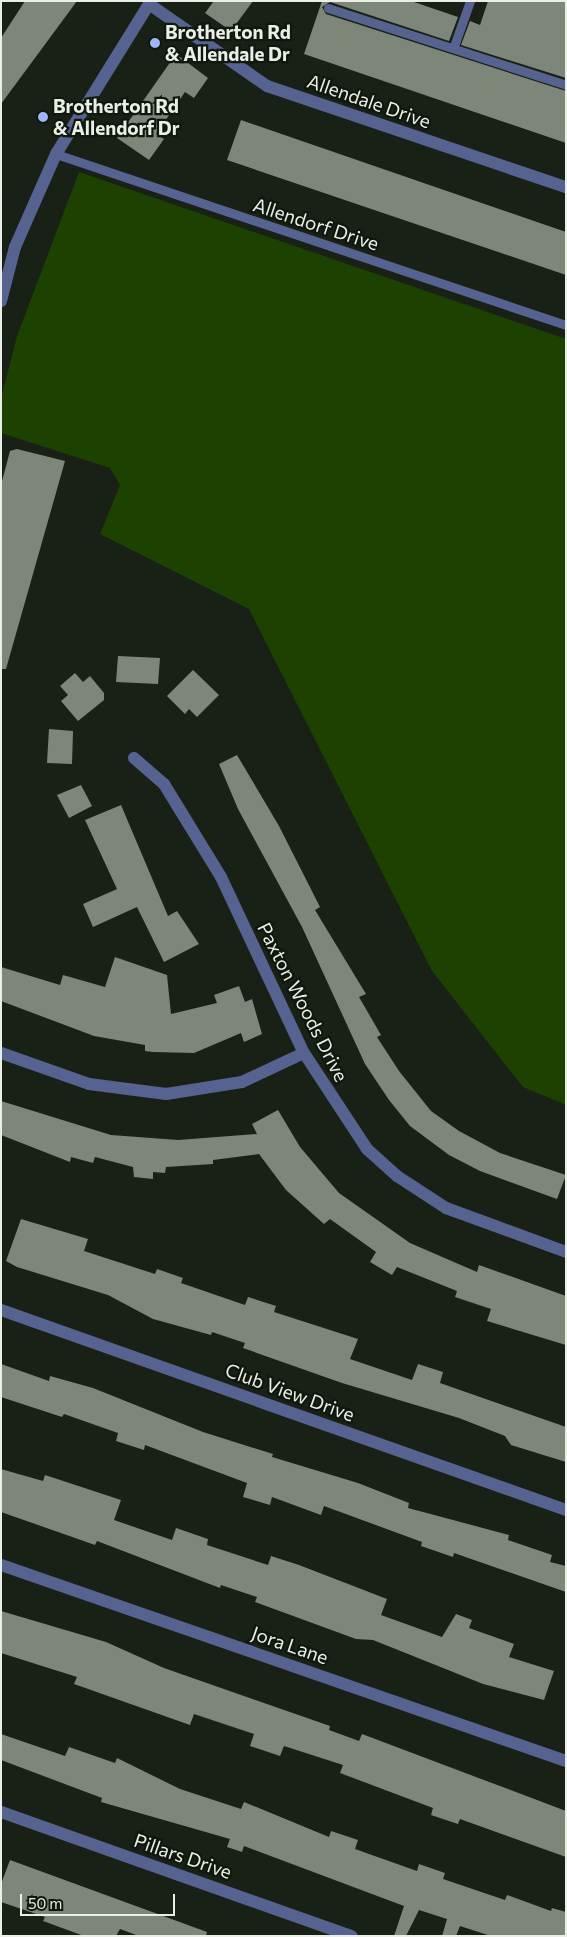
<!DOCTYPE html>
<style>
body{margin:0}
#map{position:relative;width:567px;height:1937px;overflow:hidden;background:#192016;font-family:Commissioner,sans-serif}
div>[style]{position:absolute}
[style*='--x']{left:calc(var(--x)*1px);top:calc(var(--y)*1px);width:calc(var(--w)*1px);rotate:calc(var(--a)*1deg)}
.green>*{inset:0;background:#1c4101}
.building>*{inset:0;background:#7d8679}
.service>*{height:9px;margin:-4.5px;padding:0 4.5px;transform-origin:4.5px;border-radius:4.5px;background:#566390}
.minor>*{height:12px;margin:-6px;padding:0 6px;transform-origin:6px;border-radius:6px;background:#566390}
.tertiary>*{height:12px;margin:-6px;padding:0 6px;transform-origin:6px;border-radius:6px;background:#566390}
.dots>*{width:14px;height:14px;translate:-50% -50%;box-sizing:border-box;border:2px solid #10170d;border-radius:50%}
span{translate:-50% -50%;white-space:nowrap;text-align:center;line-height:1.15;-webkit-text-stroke:4.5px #10170d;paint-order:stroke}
.poi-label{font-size:19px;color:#e9eee7;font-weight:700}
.left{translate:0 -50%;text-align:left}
.street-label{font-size:19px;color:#e9eee7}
.frame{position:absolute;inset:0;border:2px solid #e9eee7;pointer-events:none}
.scale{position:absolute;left:20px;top:1894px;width:155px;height:22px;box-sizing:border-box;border:2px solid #e9eee7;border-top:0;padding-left:6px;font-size:15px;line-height:18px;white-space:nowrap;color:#e9eee7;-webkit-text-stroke:4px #10170d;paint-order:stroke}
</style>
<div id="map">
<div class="green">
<div style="clip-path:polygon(79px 172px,566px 339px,566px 1105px,523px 1087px,432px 971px,249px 609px,100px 534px,120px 485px,110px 468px,1px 433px,1px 398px,17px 336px)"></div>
</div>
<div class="building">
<div style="clip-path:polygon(25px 1px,77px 1px,1px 104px,1px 38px)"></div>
<div style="clip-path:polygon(214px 1px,253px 1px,231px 31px,205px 13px)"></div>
<div style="clip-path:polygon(322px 1px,411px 1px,458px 17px,449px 41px,330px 2px,322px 7px,326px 14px,566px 91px,566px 143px,304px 54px)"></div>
<div style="clip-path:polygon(488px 1px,566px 1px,566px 78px,461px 45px,470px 21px,480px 25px)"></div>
<div style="clip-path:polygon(176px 54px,208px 78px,194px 98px,185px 92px,156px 134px,164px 139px,149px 160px,117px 138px)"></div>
<div style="clip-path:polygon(241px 120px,566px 232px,566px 275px,227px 160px)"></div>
<div style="clip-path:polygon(17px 449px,65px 461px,6px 669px,1px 669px,1px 485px,10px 451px)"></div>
<div style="clip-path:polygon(118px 656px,160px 658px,158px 684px,116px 682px)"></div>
<div style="clip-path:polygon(193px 670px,219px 695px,197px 717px,189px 709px,185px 714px,167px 696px)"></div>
<div style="clip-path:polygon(75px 673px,83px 682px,90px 676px,104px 693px,104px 700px,78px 721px,61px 701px,68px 695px,60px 686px)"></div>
<div style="clip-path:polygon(49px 729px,73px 731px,72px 764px,47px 763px)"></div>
<div style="clip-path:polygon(237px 755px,279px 826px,320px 907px,315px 910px,366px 994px,359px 997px,381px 1035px,377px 1037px,399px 1071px,431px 1111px,459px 1131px,500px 1153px,566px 1175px,557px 1199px,480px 1171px,449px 1155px,410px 1126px,389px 1100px,365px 1064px,302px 927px,238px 809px,219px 764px)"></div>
<div style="clip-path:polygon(81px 785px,92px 806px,69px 818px,57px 795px)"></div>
<div style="clip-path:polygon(121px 805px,168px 916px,177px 911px,199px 944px,164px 962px,137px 907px,93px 927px,83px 904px,117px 889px,85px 820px)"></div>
<div style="clip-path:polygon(115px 957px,167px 975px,171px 1014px,217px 1003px,214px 995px,239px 986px,245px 1002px,252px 999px,262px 1034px,244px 1042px,241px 1033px,194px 1053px,153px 1052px,145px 1051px,145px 1045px,94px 1036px,1px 1001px,1px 967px,60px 985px,63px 975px,105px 987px)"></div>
<div style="clip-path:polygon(1px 1101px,111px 1135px,178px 1140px,257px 1134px,252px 1124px,278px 1110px,300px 1147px,339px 1193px,410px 1243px,477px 1272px,479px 1265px,566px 1296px,566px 1345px,487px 1321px,491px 1309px,455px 1297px,457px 1291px,397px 1267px,392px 1275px,370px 1262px,376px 1252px,330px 1219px,324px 1224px,286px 1190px,259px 1154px,213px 1160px,213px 1164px,166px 1167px,165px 1173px,153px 1172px,153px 1179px,134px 1177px,133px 1167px,95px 1157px,93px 1163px,71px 1157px,70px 1162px,1px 1135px)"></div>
<div style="clip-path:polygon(21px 1219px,88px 1239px,84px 1251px,155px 1274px,157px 1269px,183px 1278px,181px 1283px,245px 1305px,248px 1297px,276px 1306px,274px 1312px,358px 1339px,350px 1359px,412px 1380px,418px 1364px,443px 1372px,440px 1383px,566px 1427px,566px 1462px,511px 1445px,505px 1436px,459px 1418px,342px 1383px,243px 1348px,245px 1343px,212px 1332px,211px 1335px,153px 1319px,108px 1295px,17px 1267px,6px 1261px)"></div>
<div style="clip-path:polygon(1px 1364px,49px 1381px,50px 1376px,93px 1388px,203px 1432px,273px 1454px,272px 1457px,358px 1483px,409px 1503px,408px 1508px,509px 1535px,508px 1540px,552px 1555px,550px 1562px,566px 1566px,566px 1592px,454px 1553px,453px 1557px,421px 1546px,422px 1542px,324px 1506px,321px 1515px,272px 1497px,270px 1505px,243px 1497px,247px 1483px,145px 1445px,144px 1450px,116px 1441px,118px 1433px,64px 1414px,62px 1417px,1px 1397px)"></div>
<div style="clip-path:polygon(1px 1469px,43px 1481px,45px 1475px,121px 1500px,114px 1520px,172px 1540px,176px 1528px,208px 1539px,207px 1545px,268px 1565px,271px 1556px,299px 1565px,387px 1599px,381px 1615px,442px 1637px,456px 1614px,472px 1620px,469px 1628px,514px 1644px,509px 1657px,554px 1671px,544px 1700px,483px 1684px,373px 1640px,356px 1639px,255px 1602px,257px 1597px,221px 1585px,220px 1588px,97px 1541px,95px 1545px,1px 1512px)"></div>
<div style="clip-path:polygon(1px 1611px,106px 1642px,164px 1668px,330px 1726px,329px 1730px,359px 1741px,362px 1734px,566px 1811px,566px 1857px,460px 1819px,458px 1824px,431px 1815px,433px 1808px,340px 1773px,343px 1765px,284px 1746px,280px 1756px,250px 1746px,254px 1734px,194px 1714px,190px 1725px,74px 1684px,77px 1677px,1px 1653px)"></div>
<div style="clip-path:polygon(1px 1734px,65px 1756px,69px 1747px,115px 1763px,117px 1758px,180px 1789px,241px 1809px,244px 1802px,329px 1837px,331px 1831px,358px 1840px,355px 1849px,417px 1871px,419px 1864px,445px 1873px,443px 1879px,505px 1900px,507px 1895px,551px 1911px,552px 1908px,566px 1912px,566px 1936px,491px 1936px,460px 1926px,456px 1936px,442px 1936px,447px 1919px,419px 1910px,406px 1936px,394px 1936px,404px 1906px,244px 1846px,242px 1852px,227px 1847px,230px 1839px,101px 1802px,102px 1798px,1px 1760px)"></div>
<div style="clip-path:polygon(10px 1860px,207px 1932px,206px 1936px,139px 1936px,120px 1929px,116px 1936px,84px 1936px,43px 1921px,45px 1917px,1px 1902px,1px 1884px)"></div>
</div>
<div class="service">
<div style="--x:328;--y:8;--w:250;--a:17.9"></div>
<div style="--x:454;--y:46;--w:48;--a:-70.4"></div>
<div style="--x:56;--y:154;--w:538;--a:18.54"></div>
</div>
<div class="minor">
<div style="--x:149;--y:4;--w:144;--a:34.8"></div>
<div style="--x:267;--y:86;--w:316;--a:18.7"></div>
<div style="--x:134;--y:758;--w:40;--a:41"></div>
<div style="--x:164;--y:784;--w:109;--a:58.5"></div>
<div style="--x:221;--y:877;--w:195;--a:64.8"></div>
<div style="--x:304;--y:1053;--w:115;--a:56.7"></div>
<div style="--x:367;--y:1149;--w:40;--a:42"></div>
<div style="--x:397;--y:1176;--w:59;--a:33.1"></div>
<div style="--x:446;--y:1208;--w:128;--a:20.1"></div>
<div style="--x:1;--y:1053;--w:93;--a:19.4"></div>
<div style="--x:89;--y:1084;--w:78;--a:7.4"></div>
<div style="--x:166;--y:1094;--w:77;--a:-9"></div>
<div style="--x:242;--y:1082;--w:68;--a:-25.1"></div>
<div style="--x:1;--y:1310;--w:599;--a:19.49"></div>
<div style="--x:1;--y:1565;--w:598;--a:19.13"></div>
<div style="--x:1;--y:1812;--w:372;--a:19.5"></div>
</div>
<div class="tertiary">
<div style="--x:1;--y:301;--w:56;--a:-75.5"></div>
<div style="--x:15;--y:247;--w:102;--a:-66.2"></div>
<div style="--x:56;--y:154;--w:180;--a:-58.2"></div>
</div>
<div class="dots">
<div style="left:155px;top:43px;background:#9eb4fd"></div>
<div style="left:43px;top:117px;background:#9eb4fd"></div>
</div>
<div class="poi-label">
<span class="left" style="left:165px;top:43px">Brotherton Rd<br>&amp; Allendale Dr</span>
<span class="left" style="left:53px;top:117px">Brotherton Rd<br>&amp; Allendorf Dr</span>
</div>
<div class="street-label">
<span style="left:369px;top:101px;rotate:19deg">Allendale Drive</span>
<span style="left:316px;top:224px;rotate:18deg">Allendorf Drive</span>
<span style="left:303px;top:1002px;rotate:63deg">Paxton Woods Drive</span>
<span style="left:290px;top:1392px;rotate:20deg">Club View Drive</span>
<span style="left:290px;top:1645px;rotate:19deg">Jora Lane</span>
<span style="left:183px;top:1856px;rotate:19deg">Pillars Drive</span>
</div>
<div class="frame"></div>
<div class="scale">50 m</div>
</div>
